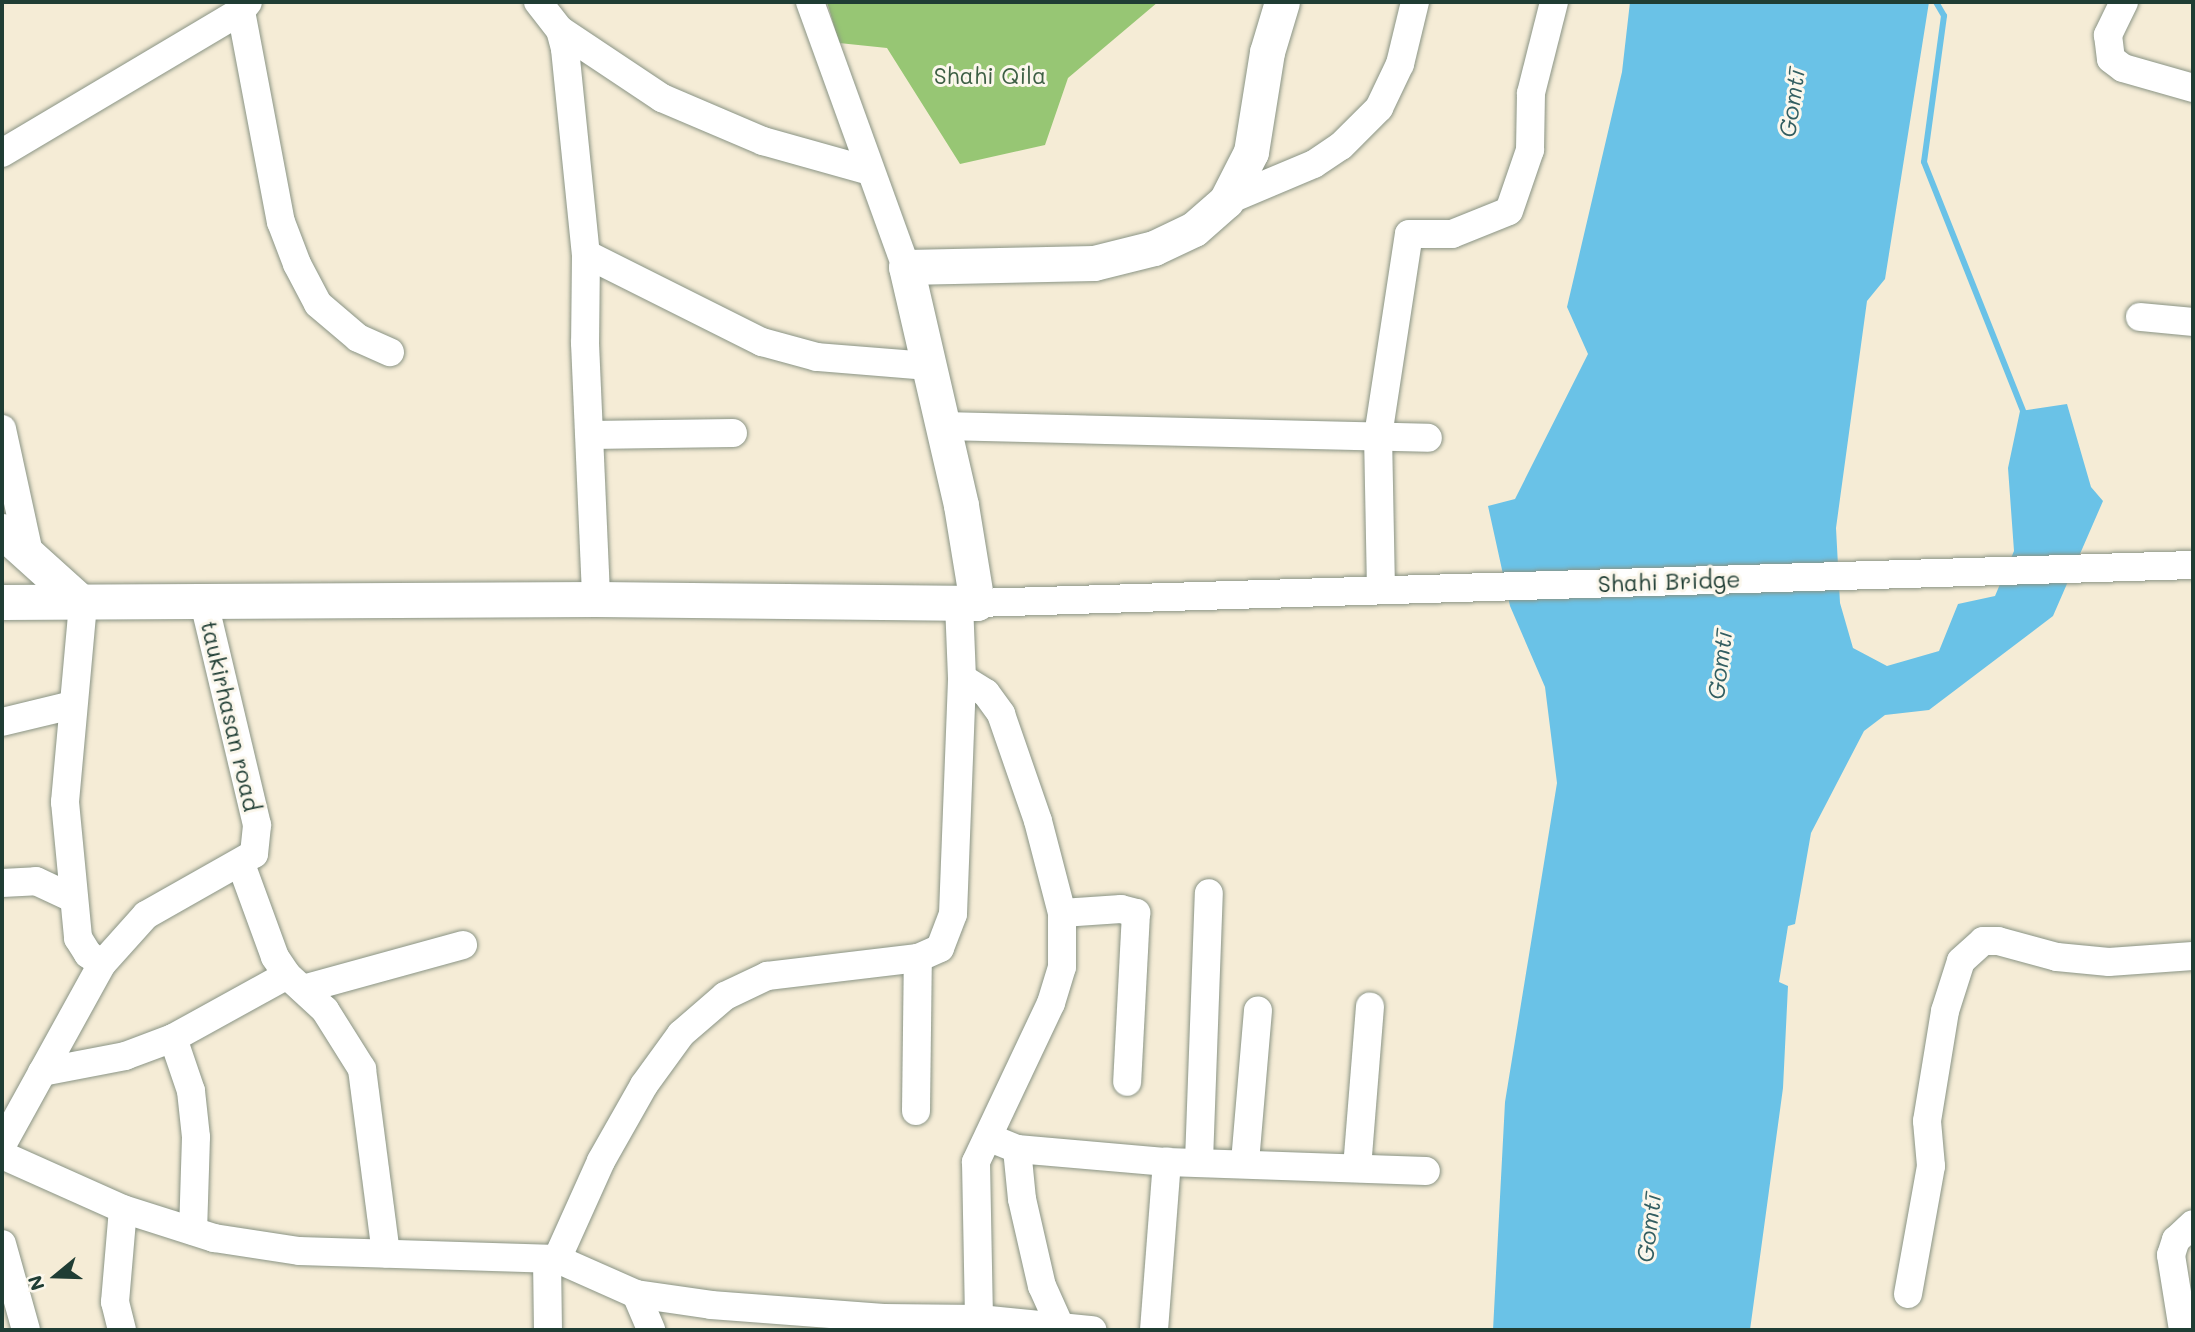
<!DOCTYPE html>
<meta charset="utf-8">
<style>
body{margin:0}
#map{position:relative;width:2195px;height:1332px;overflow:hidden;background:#f5ecd6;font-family:Mali,sans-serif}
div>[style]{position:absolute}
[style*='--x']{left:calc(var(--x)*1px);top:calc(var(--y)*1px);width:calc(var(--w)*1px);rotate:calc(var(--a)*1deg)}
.green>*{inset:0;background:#97c674}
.water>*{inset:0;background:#6ac2e7}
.stream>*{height:6px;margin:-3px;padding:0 3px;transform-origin:3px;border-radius:3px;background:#6ac2e7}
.roads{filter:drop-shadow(0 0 2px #8a9485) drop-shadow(0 0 2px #8a9485)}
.minor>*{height:28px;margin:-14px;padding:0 14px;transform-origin:14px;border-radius:14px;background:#fff}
.major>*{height:35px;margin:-17.5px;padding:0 17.5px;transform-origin:17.5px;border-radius:17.5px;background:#fff}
span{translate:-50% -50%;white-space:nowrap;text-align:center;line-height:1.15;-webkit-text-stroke:6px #fbf7ec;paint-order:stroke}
.park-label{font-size:23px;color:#3d5f44}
.street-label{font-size:23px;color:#1f3d34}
.water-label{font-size:24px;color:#325e61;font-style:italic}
.frame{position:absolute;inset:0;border:4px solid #1f3d34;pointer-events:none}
.north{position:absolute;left:21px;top:1241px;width:70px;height:70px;-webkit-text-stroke:5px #fbf7ec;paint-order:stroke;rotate:251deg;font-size:19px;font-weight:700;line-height:28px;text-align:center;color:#1f3d34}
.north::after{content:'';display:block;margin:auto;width:24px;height:32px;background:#1f3d34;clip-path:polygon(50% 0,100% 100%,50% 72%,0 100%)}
</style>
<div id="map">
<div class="green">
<div style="clip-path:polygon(827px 2px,1158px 2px,1068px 78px,1045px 145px,960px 164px,887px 48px,839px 43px)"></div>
</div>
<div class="water">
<div style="clip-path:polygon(1630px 2px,1929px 2px,1885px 279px,1867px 301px,1836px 528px,1840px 603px,1853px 648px,1887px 666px,1939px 651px,1958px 604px,1995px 596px,2014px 551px,2008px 468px,2020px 411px,2067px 404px,2091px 487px,2103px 501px,2053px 616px,1929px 710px,1885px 715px,1864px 731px,1811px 833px,1795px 924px,1788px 926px,1779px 982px,1788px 986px,1783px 1088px,1750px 1330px,1493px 1330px,1505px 1102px,1557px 783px,1545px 687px,1510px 606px,1488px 506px,1515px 499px,1588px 354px,1567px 307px,1622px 72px)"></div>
</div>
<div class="stream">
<div style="--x:1936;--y:2;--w:16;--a:60"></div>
<div style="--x:1944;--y:16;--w:147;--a:97.8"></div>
<div style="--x:1924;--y:162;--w:276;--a:68.3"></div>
</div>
<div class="roads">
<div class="minor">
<div style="--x:538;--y:2;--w:36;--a:52"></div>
<div style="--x:560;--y:30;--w:20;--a:75"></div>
<div style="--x:565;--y:49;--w:206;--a:84.2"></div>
<div style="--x:586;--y:254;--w:89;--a:90.6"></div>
<div style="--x:585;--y:343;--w:256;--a:87.5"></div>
<div style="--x:810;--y:2;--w:282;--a:70.1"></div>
<div style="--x:2124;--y:2;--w:37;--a:116"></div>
<div style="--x:2108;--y:35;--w:24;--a:83"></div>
<div style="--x:2111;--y:59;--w:15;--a:37"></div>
<div style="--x:2123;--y:68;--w:73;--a:15.9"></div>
<div style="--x:241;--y:11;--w:215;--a:79.3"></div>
<div style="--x:281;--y:222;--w:45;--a:69.1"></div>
<div style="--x:297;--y:264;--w:45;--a:62.3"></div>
<div style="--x:318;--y:304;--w:52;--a:40.4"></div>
<div style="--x:358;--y:338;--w:35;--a:24"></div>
<div style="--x:560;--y:30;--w:123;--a:33.7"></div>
<div style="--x:662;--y:98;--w:110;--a:23.1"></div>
<div style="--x:763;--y:141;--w:111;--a:15.7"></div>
<div style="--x:2;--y:153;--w:278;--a:-30.7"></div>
<div style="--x:241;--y:11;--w:11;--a:-52"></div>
<div style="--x:1226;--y:201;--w:95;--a:-22.8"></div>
<div style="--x:1314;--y:164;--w:32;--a:-34"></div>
<div style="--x:1341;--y:146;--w:54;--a:-45"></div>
<div style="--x:1379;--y:108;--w:49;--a:-64.5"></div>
<div style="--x:1400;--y:64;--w:64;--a:-76.4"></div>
<div style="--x:586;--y:254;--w:197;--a:26.6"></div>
<div style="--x:762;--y:342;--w:57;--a:15.3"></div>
<div style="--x:817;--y:357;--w:113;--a:4.6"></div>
<div style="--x:2140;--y:317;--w:53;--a:5.4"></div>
<div style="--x:943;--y:426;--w:485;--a:1.4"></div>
<div style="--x:2;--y:429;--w:131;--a:77.7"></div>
<div style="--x:590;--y:435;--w:143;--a:-0.8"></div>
<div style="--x:1381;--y:590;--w:154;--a:-91.1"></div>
<div style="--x:1378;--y:436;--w:204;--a:-81.3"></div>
<div style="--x:1409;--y:234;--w:43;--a:0"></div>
<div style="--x:1452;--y:234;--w:61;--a:-22"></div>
<div style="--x:1509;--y:211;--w:65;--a:-71"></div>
<div style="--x:1530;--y:150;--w:57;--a:-89"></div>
<div style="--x:1531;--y:93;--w:94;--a:-75.8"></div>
<div style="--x:977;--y:603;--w:1217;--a:-1.79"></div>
<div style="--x:83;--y:604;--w:199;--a:95.2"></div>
<div style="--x:65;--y:802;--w:137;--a:84.5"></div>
<div style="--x:78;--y:938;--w:19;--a:58"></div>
<div style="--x:88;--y:954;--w:17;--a:36"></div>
<div style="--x:962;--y:678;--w:28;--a:32"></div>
<div style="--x:986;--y:693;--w:26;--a:54"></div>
<div style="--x:1001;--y:714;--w:113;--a:70.9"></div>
<div style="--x:1038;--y:821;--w:95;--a:75.4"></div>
<div style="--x:1062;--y:913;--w:54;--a:90"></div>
<div style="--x:1062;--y:967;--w:38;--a:107"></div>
<div style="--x:1051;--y:1003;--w:176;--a:115.3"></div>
<div style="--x:976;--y:1162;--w:157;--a:88.9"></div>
<div style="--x:2;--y:722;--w:73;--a:-13.5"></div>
<div style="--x:241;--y:864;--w:99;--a:69.9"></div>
<div style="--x:275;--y:957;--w:22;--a:56"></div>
<div style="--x:287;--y:975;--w:52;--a:42.6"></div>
<div style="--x:325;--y:1010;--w:70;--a:57.9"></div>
<div style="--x:362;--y:1069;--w:186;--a:82.6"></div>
<div style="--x:2;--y:883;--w:34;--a:-3"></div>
<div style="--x:36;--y:881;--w:42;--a:25.3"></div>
<div style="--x:1062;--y:913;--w:59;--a:-3.9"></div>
<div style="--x:1121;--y:909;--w:16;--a:15"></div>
<div style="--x:1136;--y:913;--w:169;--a:93"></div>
<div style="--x:303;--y:989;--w:166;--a:-15.4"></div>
<div style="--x:173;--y:1038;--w:56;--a:71.2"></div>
<div style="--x:191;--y:1091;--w:46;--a:83.8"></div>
<div style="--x:196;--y:1137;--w:94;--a:91.8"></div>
<div style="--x:42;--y:1072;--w:85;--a:-10.9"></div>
<div style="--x:125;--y:1056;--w:51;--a:-20.6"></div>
<div style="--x:173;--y:1038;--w:130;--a:-28.9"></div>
<div style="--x:916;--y:1111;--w:153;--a:-89.3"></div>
<div style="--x:990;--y:1138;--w:29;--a:22"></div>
<div style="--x:1017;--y:1149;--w:151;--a:5"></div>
<div style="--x:1167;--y:1162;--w:259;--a:2"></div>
<div style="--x:2;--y:1145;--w:207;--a:-61.1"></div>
<div style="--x:102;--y:964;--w:66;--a:-48.1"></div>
<div style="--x:146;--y:915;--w:124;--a:-29.5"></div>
<div style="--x:254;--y:854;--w:29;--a:-84"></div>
<div style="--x:257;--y:825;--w:229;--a:-103.4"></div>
<div style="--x:1017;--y:1149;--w:50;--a:84.3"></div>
<div style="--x:1022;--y:1199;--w:89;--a:77.1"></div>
<div style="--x:1042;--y:1286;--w:44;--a:65.8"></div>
<div style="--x:2;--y:1155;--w:133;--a:24.1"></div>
<div style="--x:123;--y:1209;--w:96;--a:17.7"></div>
<div style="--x:214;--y:1238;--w:86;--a:8.7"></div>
<div style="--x:299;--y:1251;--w:258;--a:1.8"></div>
<div style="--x:557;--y:1259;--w:86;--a:23.9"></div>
<div style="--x:636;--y:1294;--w:76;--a:8.3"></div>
<div style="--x:711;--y:1305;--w:173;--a:4.3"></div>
<div style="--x:884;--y:1318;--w:95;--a:0.6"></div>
<div style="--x:979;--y:1319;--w:114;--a:5.6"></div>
<div style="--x:1199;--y:1161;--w:268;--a:-87.9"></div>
<div style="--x:1245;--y:1162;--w:152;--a:-85.1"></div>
<div style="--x:1357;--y:1168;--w:162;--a:-85.4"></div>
<div style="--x:2;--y:1244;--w:89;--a:74.4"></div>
<div style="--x:547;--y:1259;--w:71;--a:89.2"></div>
<div style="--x:557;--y:1259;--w:107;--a:-65.8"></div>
<div style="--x:601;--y:1161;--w:87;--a:-60.5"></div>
<div style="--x:644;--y:1085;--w:63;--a:-54"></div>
<div style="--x:681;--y:1034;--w:58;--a:-40.8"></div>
<div style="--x:725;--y:996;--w:47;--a:-25.5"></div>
<div style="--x:767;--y:976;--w:152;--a:-6.8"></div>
<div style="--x:918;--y:958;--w:24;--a:-24"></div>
<div style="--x:940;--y:948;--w:36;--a:-69"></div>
<div style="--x:953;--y:914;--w:236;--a:-87.8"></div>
<div style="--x:962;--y:678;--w:75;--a:-92.3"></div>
<div style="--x:636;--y:1294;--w:39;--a:67"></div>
<div style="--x:1908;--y:1294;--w:130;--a:-79.8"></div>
<div style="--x:1931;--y:1166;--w:45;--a:-95.1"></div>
<div style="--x:1927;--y:1121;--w:111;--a:-80.7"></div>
<div style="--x:1945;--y:1011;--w:52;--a:-72.3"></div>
<div style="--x:1961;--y:961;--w:30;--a:-42"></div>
<div style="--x:1983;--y:941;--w:15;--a:0"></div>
<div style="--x:1998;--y:941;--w:61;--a:15.2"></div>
<div style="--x:2057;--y:957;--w:52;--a:5.5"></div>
<div style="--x:2109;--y:962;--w:84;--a:-4.1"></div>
<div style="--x:122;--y:1330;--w:29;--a:-104"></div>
<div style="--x:115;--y:1302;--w:93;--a:-85.1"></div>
<div style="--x:1154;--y:1330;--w:169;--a:-85.6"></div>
<div style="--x:2183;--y:1330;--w:76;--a:-99.1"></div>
<div style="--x:2171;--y:1255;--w:16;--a:-72"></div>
<div style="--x:2176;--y:1240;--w:23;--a:-43"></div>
</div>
<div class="major">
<div style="--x:2;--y:531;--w:109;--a:42"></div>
<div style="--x:2;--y:602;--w:594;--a:-0.29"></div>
<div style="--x:596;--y:599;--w:381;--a:0.6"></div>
<div style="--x:977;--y:603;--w:99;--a:-99.3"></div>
<div style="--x:961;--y:505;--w:244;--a:-103"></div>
<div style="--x:906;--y:267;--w:188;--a:-1.2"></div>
<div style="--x:1094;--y:263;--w:62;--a:-14"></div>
<div style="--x:1154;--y:248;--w:44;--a:-25.4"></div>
<div style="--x:1194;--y:229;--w:43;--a:-41.2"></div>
<div style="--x:1226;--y:201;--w:55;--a:-63"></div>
<div style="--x:1251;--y:152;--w:101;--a:-80.9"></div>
<div style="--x:1267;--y:52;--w:52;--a:-73.3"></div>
</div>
</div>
<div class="park-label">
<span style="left:990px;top:75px">Shahi Qila</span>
</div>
<div class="street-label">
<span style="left:1669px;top:581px;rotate:-2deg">Shahi Bridge</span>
<span style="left:231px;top:716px;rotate:77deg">taukirhasan road</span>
</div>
<div class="water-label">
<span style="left:1791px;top:103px;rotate:-82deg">Gomtī</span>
<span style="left:1719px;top:665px;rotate:-83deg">Gomtī</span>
<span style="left:1648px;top:1228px;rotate:-83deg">Gomtī</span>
</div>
<div class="frame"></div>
<div class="north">N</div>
</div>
